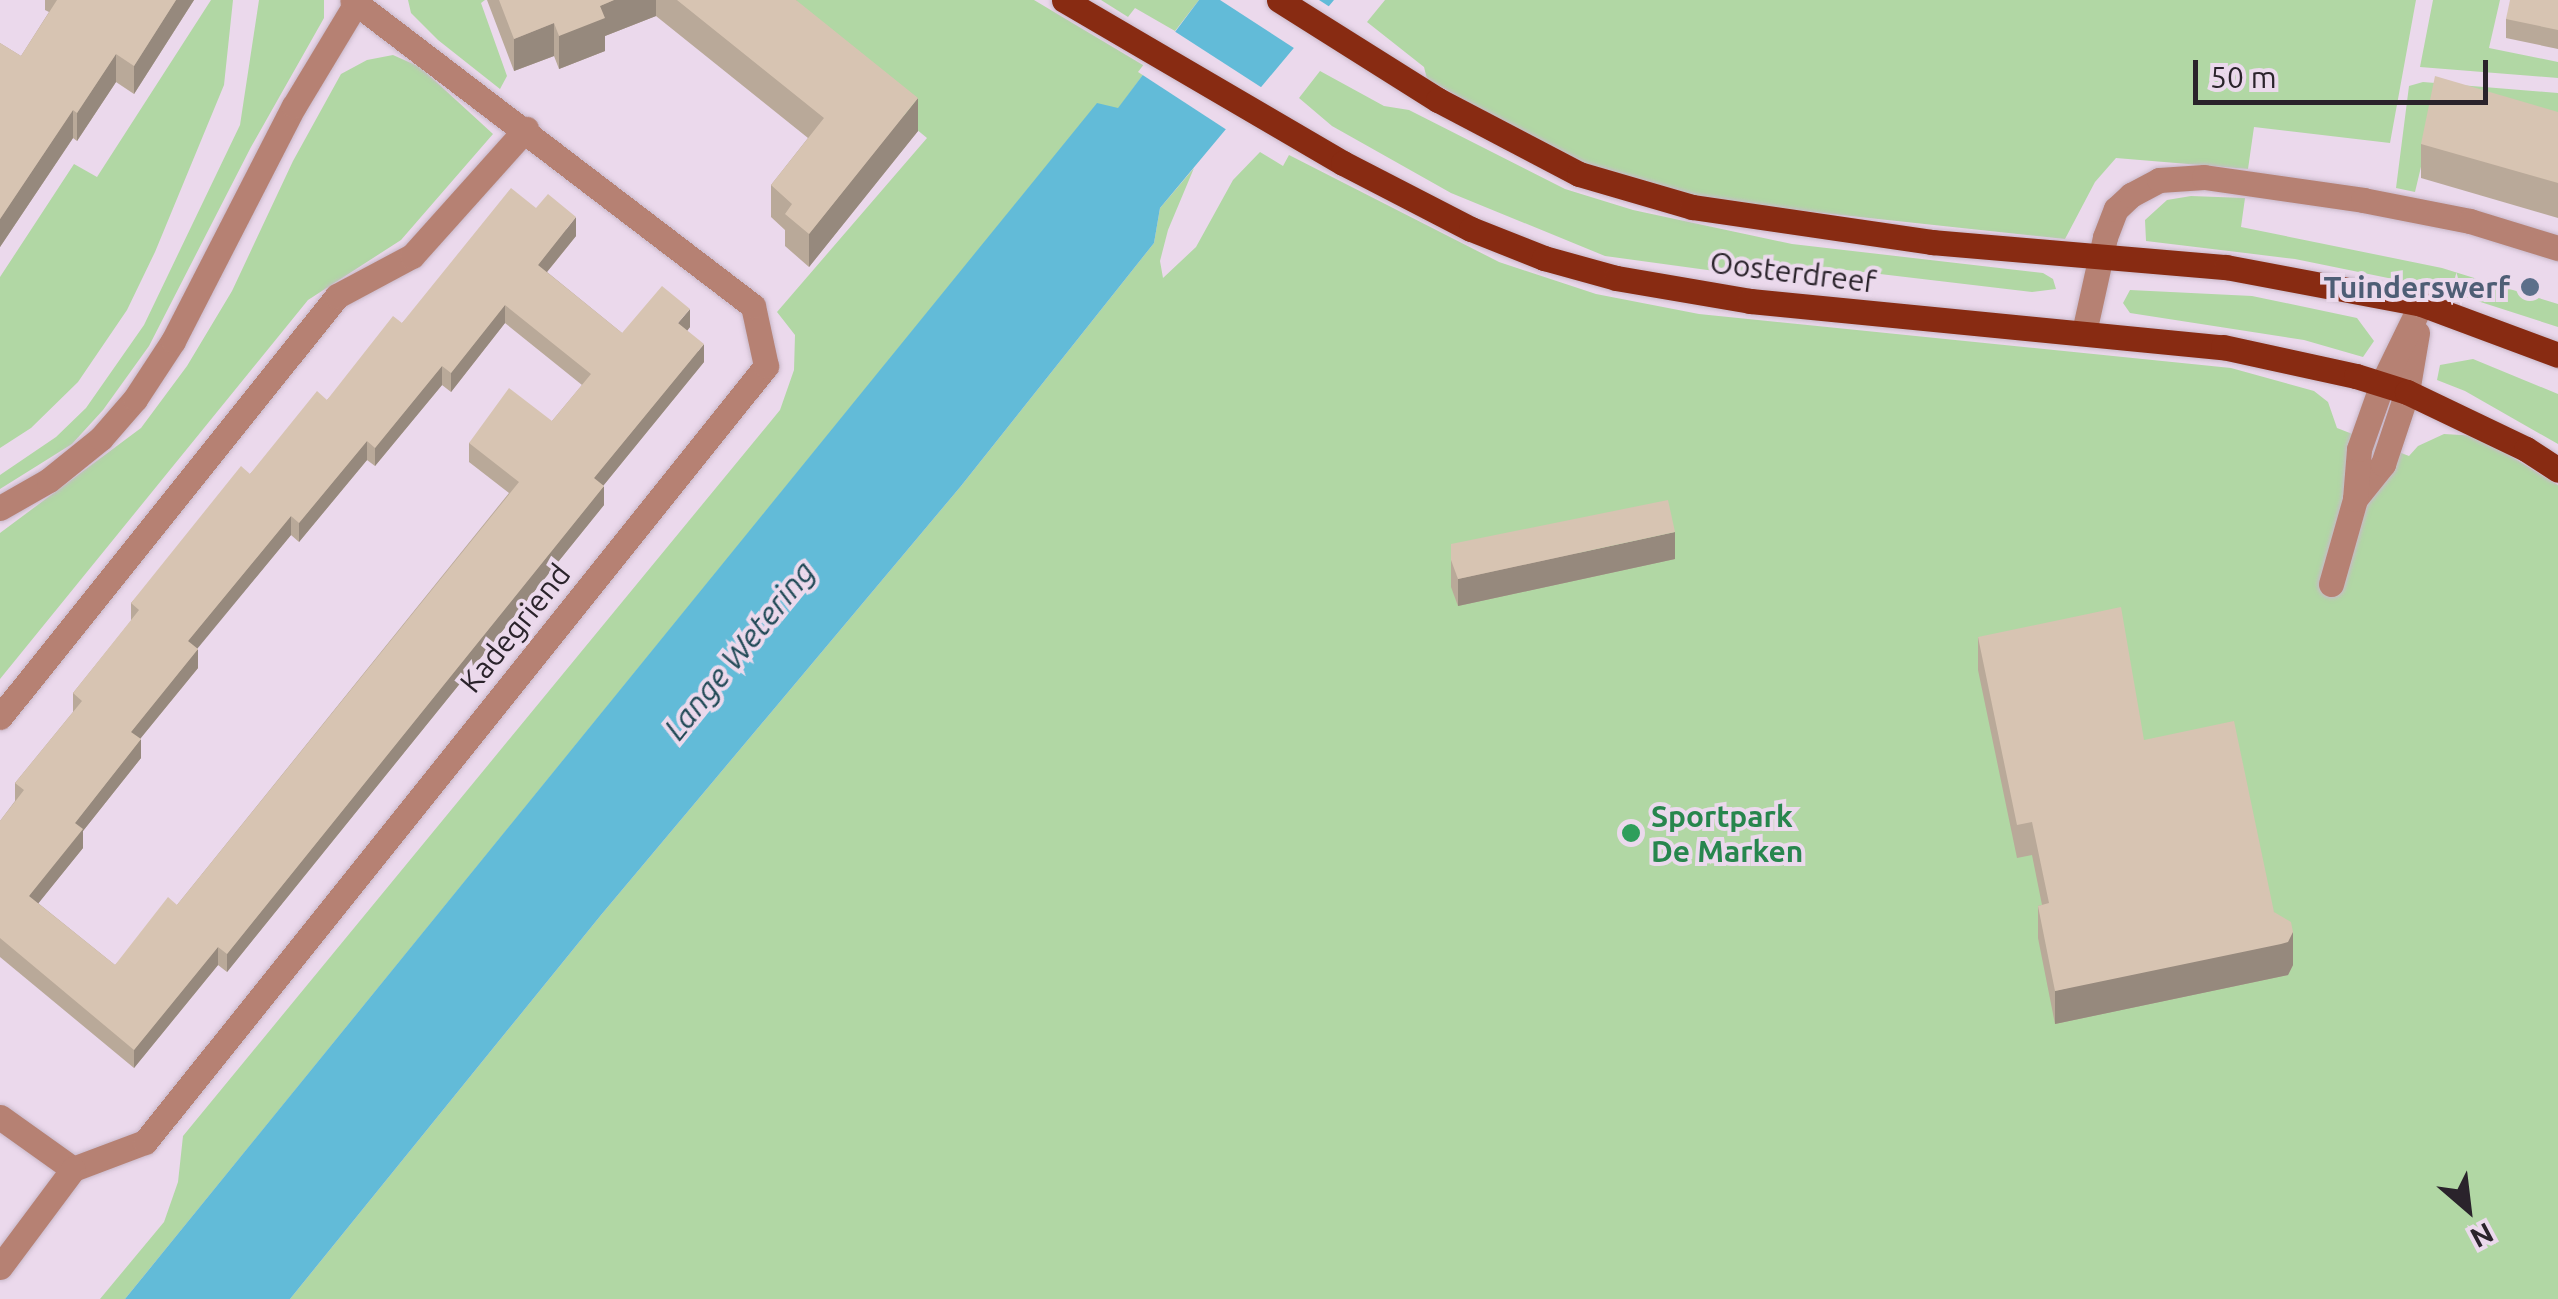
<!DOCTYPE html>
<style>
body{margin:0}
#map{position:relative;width:2558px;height:1299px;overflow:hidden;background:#ebd9ec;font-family:Ubuntu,sans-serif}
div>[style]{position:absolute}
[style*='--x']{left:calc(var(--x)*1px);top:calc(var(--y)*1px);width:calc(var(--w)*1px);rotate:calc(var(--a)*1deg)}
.green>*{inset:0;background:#b1d7a4}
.water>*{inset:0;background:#62bbd8}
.pier>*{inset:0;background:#ebd9ec}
.roads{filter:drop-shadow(0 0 2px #c8b8c9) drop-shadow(0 0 2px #c8b8c9)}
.minor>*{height:25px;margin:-12.5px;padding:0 12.5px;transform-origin:12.5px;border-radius:12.5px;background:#b68173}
.major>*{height:25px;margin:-12.5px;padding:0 12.5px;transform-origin:12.5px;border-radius:12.5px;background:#882b12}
.wall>*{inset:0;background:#b9a999}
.shaded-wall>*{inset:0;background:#96897d}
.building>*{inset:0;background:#d7c4b2}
.dots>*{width:28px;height:28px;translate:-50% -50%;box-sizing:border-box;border:5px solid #ebd9ec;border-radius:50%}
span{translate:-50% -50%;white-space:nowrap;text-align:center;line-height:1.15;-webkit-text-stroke:8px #ebd9ec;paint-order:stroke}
.street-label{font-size:30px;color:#2a232b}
.service-label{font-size:30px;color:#4e5e75;font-weight:700}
.right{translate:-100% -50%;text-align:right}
.leisure-label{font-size:30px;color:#27864d;font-weight:700}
.left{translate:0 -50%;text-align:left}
.water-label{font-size:32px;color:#224a57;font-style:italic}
.north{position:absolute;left:2418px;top:1159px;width:100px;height:100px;-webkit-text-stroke:8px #ebd9ec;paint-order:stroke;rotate:152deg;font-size:28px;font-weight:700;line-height:40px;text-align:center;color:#2a232b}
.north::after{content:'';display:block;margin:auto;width:35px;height:45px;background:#2a232b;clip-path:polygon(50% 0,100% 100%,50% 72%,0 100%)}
.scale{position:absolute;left:2193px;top:60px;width:295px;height:45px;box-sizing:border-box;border:5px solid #2a232b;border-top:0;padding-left:12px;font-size:30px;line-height:35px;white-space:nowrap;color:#2a232b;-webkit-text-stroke:8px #ebd9ec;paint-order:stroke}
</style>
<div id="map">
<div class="green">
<div style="clip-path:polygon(211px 0,233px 0,224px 85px,155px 252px,127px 310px,78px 382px,31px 428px,0 448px,0 277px,74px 164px,97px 177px)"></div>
<div style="clip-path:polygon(259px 0,324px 0,324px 18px,251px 147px,149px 346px,103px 410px,72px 444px,0 489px,0 475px,56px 437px,86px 408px,144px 325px,240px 125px)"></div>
<div style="clip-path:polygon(408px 0,485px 0,481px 3px,507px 76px,500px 89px,438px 40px,411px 13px)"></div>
<div style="clip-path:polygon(760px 0,1034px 0,1148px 68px,1118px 109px,1097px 104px,125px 1299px,100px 1299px,164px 1222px,178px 1182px,183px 1136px,780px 410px,794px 370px,795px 335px,777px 312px,927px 138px)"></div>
<div style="clip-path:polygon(1101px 0,1199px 0,1175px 31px,1135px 8px,1128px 17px)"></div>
<div style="clip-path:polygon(1385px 0,2416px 0,2390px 143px,2254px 127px,2248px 169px,2116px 158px,2095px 182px,2065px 239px,1691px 199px,1582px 165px,1427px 79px,1424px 67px,1367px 22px)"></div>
<div style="clip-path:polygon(2433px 0,2500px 0,2489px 48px,2558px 62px,2558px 78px,2420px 67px)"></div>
<div style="clip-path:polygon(393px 55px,420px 67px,493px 134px,401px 240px,308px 300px,0 679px,0 533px,141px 428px,187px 366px,232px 291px,293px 161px,341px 74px,367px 60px)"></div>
<div style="clip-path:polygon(1320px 71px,1384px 106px,1409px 110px,1565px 189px,1633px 210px,1792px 244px,2043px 273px,2053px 279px,2056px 289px,2032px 292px,1821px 267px,1744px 275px,1605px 256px,1451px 193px,1332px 126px,1299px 98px)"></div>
<div style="clip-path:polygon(2423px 82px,2558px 93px,2558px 140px,2435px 108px,2415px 192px,2396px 188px,2409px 86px)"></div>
<div style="clip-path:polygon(1260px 152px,1283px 166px,1289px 155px,1499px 262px,1596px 294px,1699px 314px,2231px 368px,2314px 391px,2328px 402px,2337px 428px,2409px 456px,2418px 446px,2444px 434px,2478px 436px,2558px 485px,2558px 1299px,290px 1299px,601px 915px,961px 486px,1154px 243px,1160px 208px,1194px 168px,1168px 230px,1160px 261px,1163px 278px,1196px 247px,1233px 180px)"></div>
<div style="clip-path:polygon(2191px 196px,2245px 198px,2241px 227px,2442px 268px,2558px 304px,2558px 327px,2437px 288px,2295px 259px,2146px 241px,2145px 220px,2167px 200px)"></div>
<div style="clip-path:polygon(2130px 290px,2252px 296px,2357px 318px,2374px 341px,2363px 357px,2304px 340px,2130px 313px,2123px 303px)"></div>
<div style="clip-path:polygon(2473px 359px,2558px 394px,2558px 444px,2465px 391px,2437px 380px,2440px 365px)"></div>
</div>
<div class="water">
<div style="clip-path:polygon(1199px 0,1334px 0,1160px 208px,1154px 243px,961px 486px,601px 915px,290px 1299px,125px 1299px,1097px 103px,1118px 108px)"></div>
</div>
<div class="pier">
<div style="clip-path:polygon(1220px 0,1319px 0,1333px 9px,1300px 52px)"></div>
<div style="clip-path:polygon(1171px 29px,1267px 91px,1230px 132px,1138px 72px)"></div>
</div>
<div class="roads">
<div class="minor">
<div style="--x:2084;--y:332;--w:97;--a:-77.5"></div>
<div style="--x:2105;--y:237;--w:30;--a:-69"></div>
<div style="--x:2116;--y:209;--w:21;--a:-43"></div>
<div style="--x:2131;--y:195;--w:32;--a:-28"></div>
<div style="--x:2159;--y:180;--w:45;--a:-3.8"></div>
<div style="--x:2204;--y:177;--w:161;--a:8.2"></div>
<div style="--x:2363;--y:200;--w:109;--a:11.1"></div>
<div style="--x:2470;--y:221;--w:92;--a:17.1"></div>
<div style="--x:2355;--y:499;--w:45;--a:-51.3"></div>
<div style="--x:2383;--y:464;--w:76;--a:-71.6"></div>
<div style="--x:2407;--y:392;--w:60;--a:-80.4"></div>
<div style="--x:0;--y:508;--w:56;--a:-29.7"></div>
<div style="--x:49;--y:480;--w:67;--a:-38.9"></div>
<div style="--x:101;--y:438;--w:52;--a:-48.9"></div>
<div style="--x:135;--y:399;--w:69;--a:-56.8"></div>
<div style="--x:173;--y:341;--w:264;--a:-62.8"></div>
<div style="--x:294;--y:106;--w:124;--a:-58.9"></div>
<div style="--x:2331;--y:584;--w:88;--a:-74.2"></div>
<div style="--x:2355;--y:499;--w:50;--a:-85.4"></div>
<div style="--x:2359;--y:449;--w:69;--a:-70.5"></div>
<div style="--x:2382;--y:384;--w:89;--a:-64"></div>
<div style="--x:0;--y:717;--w:539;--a:-51.32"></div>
<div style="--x:337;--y:296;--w:85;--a:-28.1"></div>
<div style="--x:412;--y:256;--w:171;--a:-48.1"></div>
<div style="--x:0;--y:1117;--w:90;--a:35.5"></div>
<div style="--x:73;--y:1169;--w:77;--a:-20.6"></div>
<div style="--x:145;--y:1142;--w:994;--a:-51.33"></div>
<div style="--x:766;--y:366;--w:61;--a:-102.2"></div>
<div style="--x:753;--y:306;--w:504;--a:-142.65"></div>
<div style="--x:0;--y:1267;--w:122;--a:-53.3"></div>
</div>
<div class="major">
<div style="--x:1064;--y:0;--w:323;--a:30.3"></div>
<div style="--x:1343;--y:163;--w:144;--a:27.3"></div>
<div style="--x:1471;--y:229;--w:79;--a:21.7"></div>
<div style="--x:1544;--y:258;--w:75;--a:15.5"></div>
<div style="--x:1616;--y:278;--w:136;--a:9.7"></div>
<div style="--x:1750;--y:301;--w:475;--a:5.6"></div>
<div style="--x:2223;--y:347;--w:136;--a:12.3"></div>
<div style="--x:2356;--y:376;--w:53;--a:17.4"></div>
<div style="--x:2407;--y:392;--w:132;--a:25.6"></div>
<div style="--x:2526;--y:449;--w:38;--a:33"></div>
<div style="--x:1279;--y:0;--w:188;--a:32.2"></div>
<div style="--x:1438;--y:100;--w:159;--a:27.7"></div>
<div style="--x:1579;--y:174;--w:118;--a:16.3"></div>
<div style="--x:1692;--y:207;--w:243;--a:8.3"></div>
<div style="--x:1932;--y:242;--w:295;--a:4.9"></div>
<div style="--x:2226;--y:267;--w:198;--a:10.7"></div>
<div style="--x:2421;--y:304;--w:146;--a:20.4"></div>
</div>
</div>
<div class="wall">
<div style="clip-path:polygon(45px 0,194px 0,134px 94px,116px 82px,77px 141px,73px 138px,0 247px,0 43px,21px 56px,49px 12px,45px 10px)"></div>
<div style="clip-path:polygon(487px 0,796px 0,918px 131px,809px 267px,785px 246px,785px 230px,771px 217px,771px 185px,808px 138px,656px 16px,605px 36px,605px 51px,559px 69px,554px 56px,514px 71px)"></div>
<div style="clip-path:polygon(2558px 0,2558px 49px,2506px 38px,2506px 19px)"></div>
<div style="clip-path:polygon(2558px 112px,2558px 218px,2421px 178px,2421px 144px)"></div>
<div style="clip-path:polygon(evenodd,536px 208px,576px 236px,547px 272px,622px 333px,690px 327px,687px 331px,704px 362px,603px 486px,604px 505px,227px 972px,218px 965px,134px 1068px,0 957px,0 821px,15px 801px,15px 783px,73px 712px,73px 693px,131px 621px,131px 603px,250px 474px,327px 400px,402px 323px,536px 208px,505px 323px,582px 385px,552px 421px,469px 443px,469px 462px,509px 493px,177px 905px,115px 965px,38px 903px,83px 848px,83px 831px,141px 758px,140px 739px,198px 668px,197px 648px,291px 535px,299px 542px,367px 460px,375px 466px,442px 385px,451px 392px,505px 323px)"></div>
<div style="clip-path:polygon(1451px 544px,1675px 559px,1458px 606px,1451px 587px)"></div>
<div style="clip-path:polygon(1978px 637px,2144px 740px,2274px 912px,2293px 965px,2288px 975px,2055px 1024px,2038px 938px,2038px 906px,2042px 905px,2032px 855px,2017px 858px,1978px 670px)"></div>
</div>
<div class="shaded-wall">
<div style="clip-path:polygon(176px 0,194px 0,134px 94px,134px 66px)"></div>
<div style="clip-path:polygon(614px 0,656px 0,656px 16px,605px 36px,605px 51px,559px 69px,559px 36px,600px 6px)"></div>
<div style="clip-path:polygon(554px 23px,554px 56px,514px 71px,514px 39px)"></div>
<div style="clip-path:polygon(116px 54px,116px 82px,77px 141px,77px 113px)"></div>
<div style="clip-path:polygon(918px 98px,918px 131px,809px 267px,809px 234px)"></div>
<div style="clip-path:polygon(73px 110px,73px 138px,0 247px,0 219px)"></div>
<div style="clip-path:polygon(576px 217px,576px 236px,538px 283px,538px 265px)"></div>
<div style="clip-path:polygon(505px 305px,505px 323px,451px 392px,451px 373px)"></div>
<div style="clip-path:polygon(690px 309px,690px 327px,678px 342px,678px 323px)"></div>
<div style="clip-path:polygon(704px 344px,704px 362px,594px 497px,594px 478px)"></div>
<div style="clip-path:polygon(442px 366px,442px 385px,375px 466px,375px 448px)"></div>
<div style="clip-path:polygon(367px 441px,367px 460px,299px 542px,299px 523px)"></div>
<div style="clip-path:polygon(604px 486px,604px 505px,227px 972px,227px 954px)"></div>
<div style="clip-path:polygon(291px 516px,291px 535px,188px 660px,188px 641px)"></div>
<div style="clip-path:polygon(1675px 532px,1675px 559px,1458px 606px,1458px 579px)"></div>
<div style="clip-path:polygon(198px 649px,198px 668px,131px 750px,131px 732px)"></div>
<div style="clip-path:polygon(141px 739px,141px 758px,83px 831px,83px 848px,29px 915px,29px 896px,75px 823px)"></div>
<div style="clip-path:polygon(2293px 932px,2293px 965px,2288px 975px,2055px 1024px,2055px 991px)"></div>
<div style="clip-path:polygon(218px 947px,218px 965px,134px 1068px,134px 1050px)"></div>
</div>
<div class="building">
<div style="clip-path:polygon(57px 0,176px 0,134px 66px,116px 54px,77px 113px,73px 110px,0 219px,0 43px,21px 56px)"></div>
<div style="clip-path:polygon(499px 0,614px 0,600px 6px,605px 18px,559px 36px,554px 23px,514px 39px)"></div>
<div style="clip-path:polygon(677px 0,796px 0,918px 98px,809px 234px,785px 214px,792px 204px,771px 185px,824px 118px)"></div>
<div style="clip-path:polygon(2510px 0,2558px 0,2558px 30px,2506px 19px)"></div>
<div style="clip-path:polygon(2435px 76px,2558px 112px,2558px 183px,2421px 144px)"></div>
<div style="clip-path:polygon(evenodd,511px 188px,536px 208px,548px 194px,576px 217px,538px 265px,622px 333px,662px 286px,690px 309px,678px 323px,704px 344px,594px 478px,604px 486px,227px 954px,218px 947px,134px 1050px,0 938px,0 821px,24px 790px,15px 783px,82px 701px,73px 693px,139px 610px,131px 603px,241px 466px,250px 474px,317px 391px,327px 400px,393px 316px,402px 323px,511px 188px,505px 305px,591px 374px,552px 421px,509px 388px,469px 443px,519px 482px,177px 905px,168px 897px,115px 965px,29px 896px,83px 829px,75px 823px,141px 739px,131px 732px,198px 649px,188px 641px,291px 516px,299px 523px,367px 441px,375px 448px,442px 366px,451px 373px,505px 305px)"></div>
<div style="clip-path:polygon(1668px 500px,1675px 532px,1458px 579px,1451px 560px,1451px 544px)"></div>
<div style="clip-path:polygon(2121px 607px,2144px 740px,2234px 721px,2274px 912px,2291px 922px,2293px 932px,2288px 942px,2281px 944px,2055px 991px,2038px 906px,2049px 903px,2032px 822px,2017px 825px,1978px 637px)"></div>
</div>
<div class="dots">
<div style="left:2530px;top:287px;background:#5c6f8a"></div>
<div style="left:1631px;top:833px;background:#2e9e5b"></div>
</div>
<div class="street-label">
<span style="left:1793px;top:272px;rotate:7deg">Oosterdreef</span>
<span style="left:515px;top:628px;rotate:-51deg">Kadegriend</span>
</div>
<div class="service-label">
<span class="right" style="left:2510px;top:287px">Tuinderswerf</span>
</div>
<div class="leisure-label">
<span class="left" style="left:1651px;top:833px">Sportpark<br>De Marken</span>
</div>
<div class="water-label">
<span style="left:739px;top:650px;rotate:-51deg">Lange Wetering</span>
</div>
<div class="north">N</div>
<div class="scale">50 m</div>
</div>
